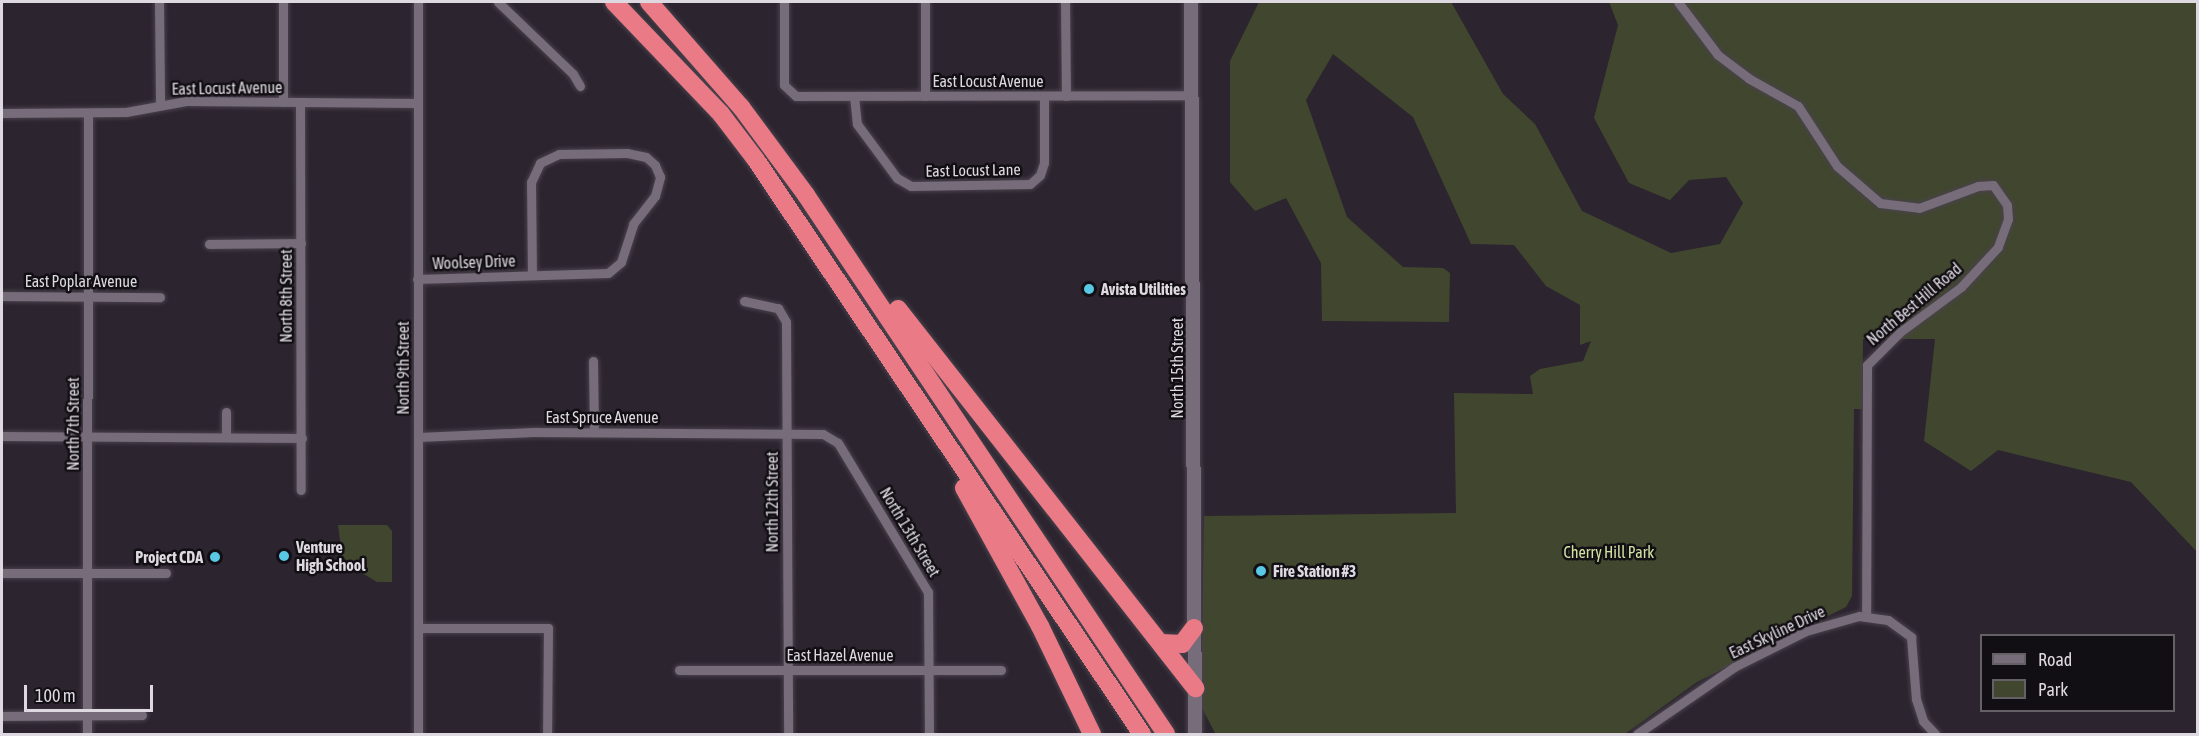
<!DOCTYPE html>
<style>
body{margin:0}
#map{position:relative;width:2199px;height:736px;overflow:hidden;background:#2c242f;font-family:"Asap Condensed",sans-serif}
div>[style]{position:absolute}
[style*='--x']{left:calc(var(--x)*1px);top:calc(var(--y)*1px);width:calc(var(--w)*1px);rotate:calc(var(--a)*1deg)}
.green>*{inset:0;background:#41472e}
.roads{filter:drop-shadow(0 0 2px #49424c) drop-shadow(0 0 2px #49424c)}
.minor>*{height:9px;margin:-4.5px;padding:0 4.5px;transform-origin:4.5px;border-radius:4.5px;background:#766c7a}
.secondary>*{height:14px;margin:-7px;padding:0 7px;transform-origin:7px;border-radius:7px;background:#766c7a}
.motorway>*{height:18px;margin:-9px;padding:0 9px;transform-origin:9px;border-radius:9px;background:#ea7a86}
.dots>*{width:16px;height:16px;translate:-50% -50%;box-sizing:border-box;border:3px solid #120f14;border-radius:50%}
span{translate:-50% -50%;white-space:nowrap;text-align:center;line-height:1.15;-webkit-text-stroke:5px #120f14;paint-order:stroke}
.street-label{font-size:16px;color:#ded9e1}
.poi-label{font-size:16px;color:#ded9e1;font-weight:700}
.left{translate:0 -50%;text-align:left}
.right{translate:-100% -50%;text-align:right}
.park-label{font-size:16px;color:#d2e2a1}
.frame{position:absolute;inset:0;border:3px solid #ded9e1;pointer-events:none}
.legend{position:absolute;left:1980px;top:634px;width:195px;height:78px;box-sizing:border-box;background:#120f14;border:2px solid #646066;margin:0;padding:8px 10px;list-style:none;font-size:18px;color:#ded9e1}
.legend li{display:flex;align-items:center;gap:12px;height:30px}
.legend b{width:30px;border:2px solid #646066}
.scale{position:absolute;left:24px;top:685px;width:129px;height:27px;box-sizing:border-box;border:3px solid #ded9e1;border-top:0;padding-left:8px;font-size:18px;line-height:21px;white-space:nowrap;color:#ded9e1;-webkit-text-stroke:4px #120f14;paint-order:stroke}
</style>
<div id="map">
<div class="green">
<div style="clip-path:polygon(1259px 2px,1451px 2px,1503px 94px,1535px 124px,1582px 211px,1671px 253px,1720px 244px,1743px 203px,1726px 177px,1689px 180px,1670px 200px,1629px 183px,1594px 118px,1618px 25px,1609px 2px,2197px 2px,2197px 552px,2131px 482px,1998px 450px,1971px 471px,1924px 441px,1935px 339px,1863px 339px,1862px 409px,1854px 409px,1852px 596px,1846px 607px,1697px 682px,1625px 734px,1215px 733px,1201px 706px,1204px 516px,1456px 513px,1454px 393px,1533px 394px,1530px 376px,1540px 369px,1583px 361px,1591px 341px,1580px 345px,1580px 305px,1546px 286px,1514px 245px,1471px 244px,1413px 117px,1333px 54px,1306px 100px,1347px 217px,1403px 267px,1443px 268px,1450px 273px,1449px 322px,1322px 321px,1321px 263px,1286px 198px,1255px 211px,1230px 182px,1230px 61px)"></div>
<div style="clip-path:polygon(338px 525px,387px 525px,392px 531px,392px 582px,377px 582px,352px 567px,342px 555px)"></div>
</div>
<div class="roads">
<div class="minor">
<div style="--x:159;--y:2;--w:103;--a:89.4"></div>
<div style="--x:283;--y:2;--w:100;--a:90"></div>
<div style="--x:498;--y:2;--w:104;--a:43.8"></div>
<div style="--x:573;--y:74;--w:14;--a:60"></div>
<div style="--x:784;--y:2;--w:83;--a:90"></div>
<div style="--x:784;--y:85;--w:16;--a:43"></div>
<div style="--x:796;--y:96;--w:395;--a:-0.1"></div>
<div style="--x:925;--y:2;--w:94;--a:90"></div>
<div style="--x:1065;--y:2;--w:94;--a:89.4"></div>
<div style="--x:1678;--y:2;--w:66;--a:53"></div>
<div style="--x:1718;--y:55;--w:38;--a:37"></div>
<div style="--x:1748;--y:78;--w:57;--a:29.2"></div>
<div style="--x:1798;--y:106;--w:72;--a:57"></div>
<div style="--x:1837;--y:166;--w:57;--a:40.7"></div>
<div style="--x:1880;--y:203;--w:39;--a:7"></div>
<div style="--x:1919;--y:208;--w:63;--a:-20.4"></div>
<div style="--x:1978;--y:186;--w:15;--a:-4"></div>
<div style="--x:1993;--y:185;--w:24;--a:55"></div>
<div style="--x:2007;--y:205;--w:14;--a:86"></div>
<div style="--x:2008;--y:219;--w:30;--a:110"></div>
<div style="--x:1998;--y:247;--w:54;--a:132.8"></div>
<div style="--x:1961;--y:287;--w:76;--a:143.6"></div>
<div style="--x:1900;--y:332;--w:47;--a:135"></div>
<div style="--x:1867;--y:365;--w:251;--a:90.2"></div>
<div style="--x:854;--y:96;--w:28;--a:84"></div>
<div style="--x:857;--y:124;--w:67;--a:53.5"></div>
<div style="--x:897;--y:178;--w:16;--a:30"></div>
<div style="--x:911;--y:186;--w:119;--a:-1"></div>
<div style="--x:1030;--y:184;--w:13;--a:-42"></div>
<div style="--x:1040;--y:175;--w:13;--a:-72"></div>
<div style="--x:1044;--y:163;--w:67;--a:-90"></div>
<div style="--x:300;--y:102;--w:388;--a:89.9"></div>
<div style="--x:2;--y:113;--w:124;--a:-0.5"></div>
<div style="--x:126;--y:112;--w:61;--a:-10.4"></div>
<div style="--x:186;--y:101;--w:231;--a:0.5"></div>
<div style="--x:209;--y:244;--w:92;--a:-0.6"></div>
<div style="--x:417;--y:279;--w:191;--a:-1.8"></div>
<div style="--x:608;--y:273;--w:17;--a:-40"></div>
<div style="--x:621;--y:262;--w:40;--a:-72"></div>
<div style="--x:633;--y:224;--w:36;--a:-52"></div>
<div style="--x:655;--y:196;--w:20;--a:-75"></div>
<div style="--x:660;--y:177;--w:13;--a:-113"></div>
<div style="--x:655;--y:165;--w:12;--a:-138"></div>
<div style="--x:646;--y:157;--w:19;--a:-168"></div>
<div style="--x:627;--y:153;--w:68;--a:179.2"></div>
<div style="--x:559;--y:154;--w:21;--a:155"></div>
<div style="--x:540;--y:163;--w:21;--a:115"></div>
<div style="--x:531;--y:182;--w:93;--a:89.4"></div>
<div style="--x:2;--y:296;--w:158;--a:0.4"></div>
<div style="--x:744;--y:301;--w:35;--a:12"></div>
<div style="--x:778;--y:308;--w:16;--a:60"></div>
<div style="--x:786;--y:322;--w:412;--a:89.7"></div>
<div style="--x:593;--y:361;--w:71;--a:89.2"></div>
<div style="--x:226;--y:412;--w:25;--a:90"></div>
<div style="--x:2;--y:436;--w:300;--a:0.4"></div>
<div style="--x:418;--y:437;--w:115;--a:-2.5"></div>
<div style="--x:533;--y:432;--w:290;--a:0.4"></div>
<div style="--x:823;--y:434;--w:17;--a:31"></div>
<div style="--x:838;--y:443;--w:174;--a:58.9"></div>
<div style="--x:928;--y:592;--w:142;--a:89.6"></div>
<div style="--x:2;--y:573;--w:164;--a:0"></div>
<div style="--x:418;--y:628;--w:130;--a:0"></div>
<div style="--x:548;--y:628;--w:106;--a:90.5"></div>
<div style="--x:679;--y:670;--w:322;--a:0"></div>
<div style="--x:2;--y:716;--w:140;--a:-0.4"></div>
<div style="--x:87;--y:734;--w:621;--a:-89.91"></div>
<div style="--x:418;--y:734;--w:732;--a:-90"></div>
<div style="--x:1637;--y:734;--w:118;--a:-34.6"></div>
<div style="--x:1734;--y:667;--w:80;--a:-26.6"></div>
<div style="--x:1806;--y:631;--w:55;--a:-15.8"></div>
<div style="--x:1859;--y:616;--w:29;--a:8"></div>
<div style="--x:1888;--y:620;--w:29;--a:36"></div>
<div style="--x:1911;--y:637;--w:62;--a:85.4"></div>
<div style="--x:1916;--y:699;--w:23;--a:72"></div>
<div style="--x:1923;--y:721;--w:18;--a:47"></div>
</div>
<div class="secondary">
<div style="--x:1191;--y:2;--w:732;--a:89.69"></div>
</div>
<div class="motorway">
<div style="--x:614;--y:2;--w:155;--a:46.3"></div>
<div style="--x:721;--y:114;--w:58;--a:52.7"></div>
<div style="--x:756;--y:160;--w:692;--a:56.08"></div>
<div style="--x:649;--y:2;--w:140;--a:48.8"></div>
<div style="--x:741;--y:107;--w:109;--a:53.5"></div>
<div style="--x:806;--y:195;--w:648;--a:56.26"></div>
<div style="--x:898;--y:309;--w:482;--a:51.9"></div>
<div style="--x:964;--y:488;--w:158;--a:61.2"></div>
<div style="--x:1040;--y:626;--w:120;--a:64.3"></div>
<div style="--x:1161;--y:643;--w:21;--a:3"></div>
<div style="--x:1182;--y:644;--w:20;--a:-53"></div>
</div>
</div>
<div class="dots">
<div style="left:1089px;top:289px;background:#59c8e4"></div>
<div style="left:284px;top:556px;background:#59c8e4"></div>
<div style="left:215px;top:557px;background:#59c8e4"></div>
<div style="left:1261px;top:571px;background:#59c8e4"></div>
</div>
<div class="street-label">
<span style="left:988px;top:81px">East Locust Avenue</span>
<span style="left:227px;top:88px;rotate:-1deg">East Locust Avenue</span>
<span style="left:973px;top:170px;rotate:-1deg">East Locust Lane</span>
<span style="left:474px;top:262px;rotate:-2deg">Woolsey Drive</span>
<span style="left:81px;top:281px">East Poplar Avenue</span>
<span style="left:286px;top:296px;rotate:-90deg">North 8th Street</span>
<span style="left:1914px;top:304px;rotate:-40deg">North Best Hill Road</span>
<span style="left:403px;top:368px;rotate:-90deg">North 9th Street</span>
<span style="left:1177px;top:368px;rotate:-90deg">North 15th Street</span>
<span style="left:602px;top:417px">East Spruce Avenue</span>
<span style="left:73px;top:424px;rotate:-90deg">North 7th Street</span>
<span style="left:772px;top:502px;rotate:-90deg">North 12th Street</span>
<span style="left:910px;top:532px;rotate:59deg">North 13th Street</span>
<span style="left:1777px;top:632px;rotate:-25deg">East Skyline Drive</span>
<span style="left:840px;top:655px">East Hazel Avenue</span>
</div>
<div class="poi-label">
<span class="left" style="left:1101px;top:289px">Avista Utilities</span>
<span class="left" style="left:296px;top:556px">Venture<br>High School</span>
<span class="right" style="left:203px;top:557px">Project CDA</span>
<span class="left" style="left:1273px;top:571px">Fire Station #3</span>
</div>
<div class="park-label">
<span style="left:1609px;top:552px">Cherry Hill Park</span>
</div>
<div class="frame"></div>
<ul class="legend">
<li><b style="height:8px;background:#766c7a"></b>Road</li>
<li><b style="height:16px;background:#41472e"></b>Park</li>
</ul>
<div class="scale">100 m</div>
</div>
